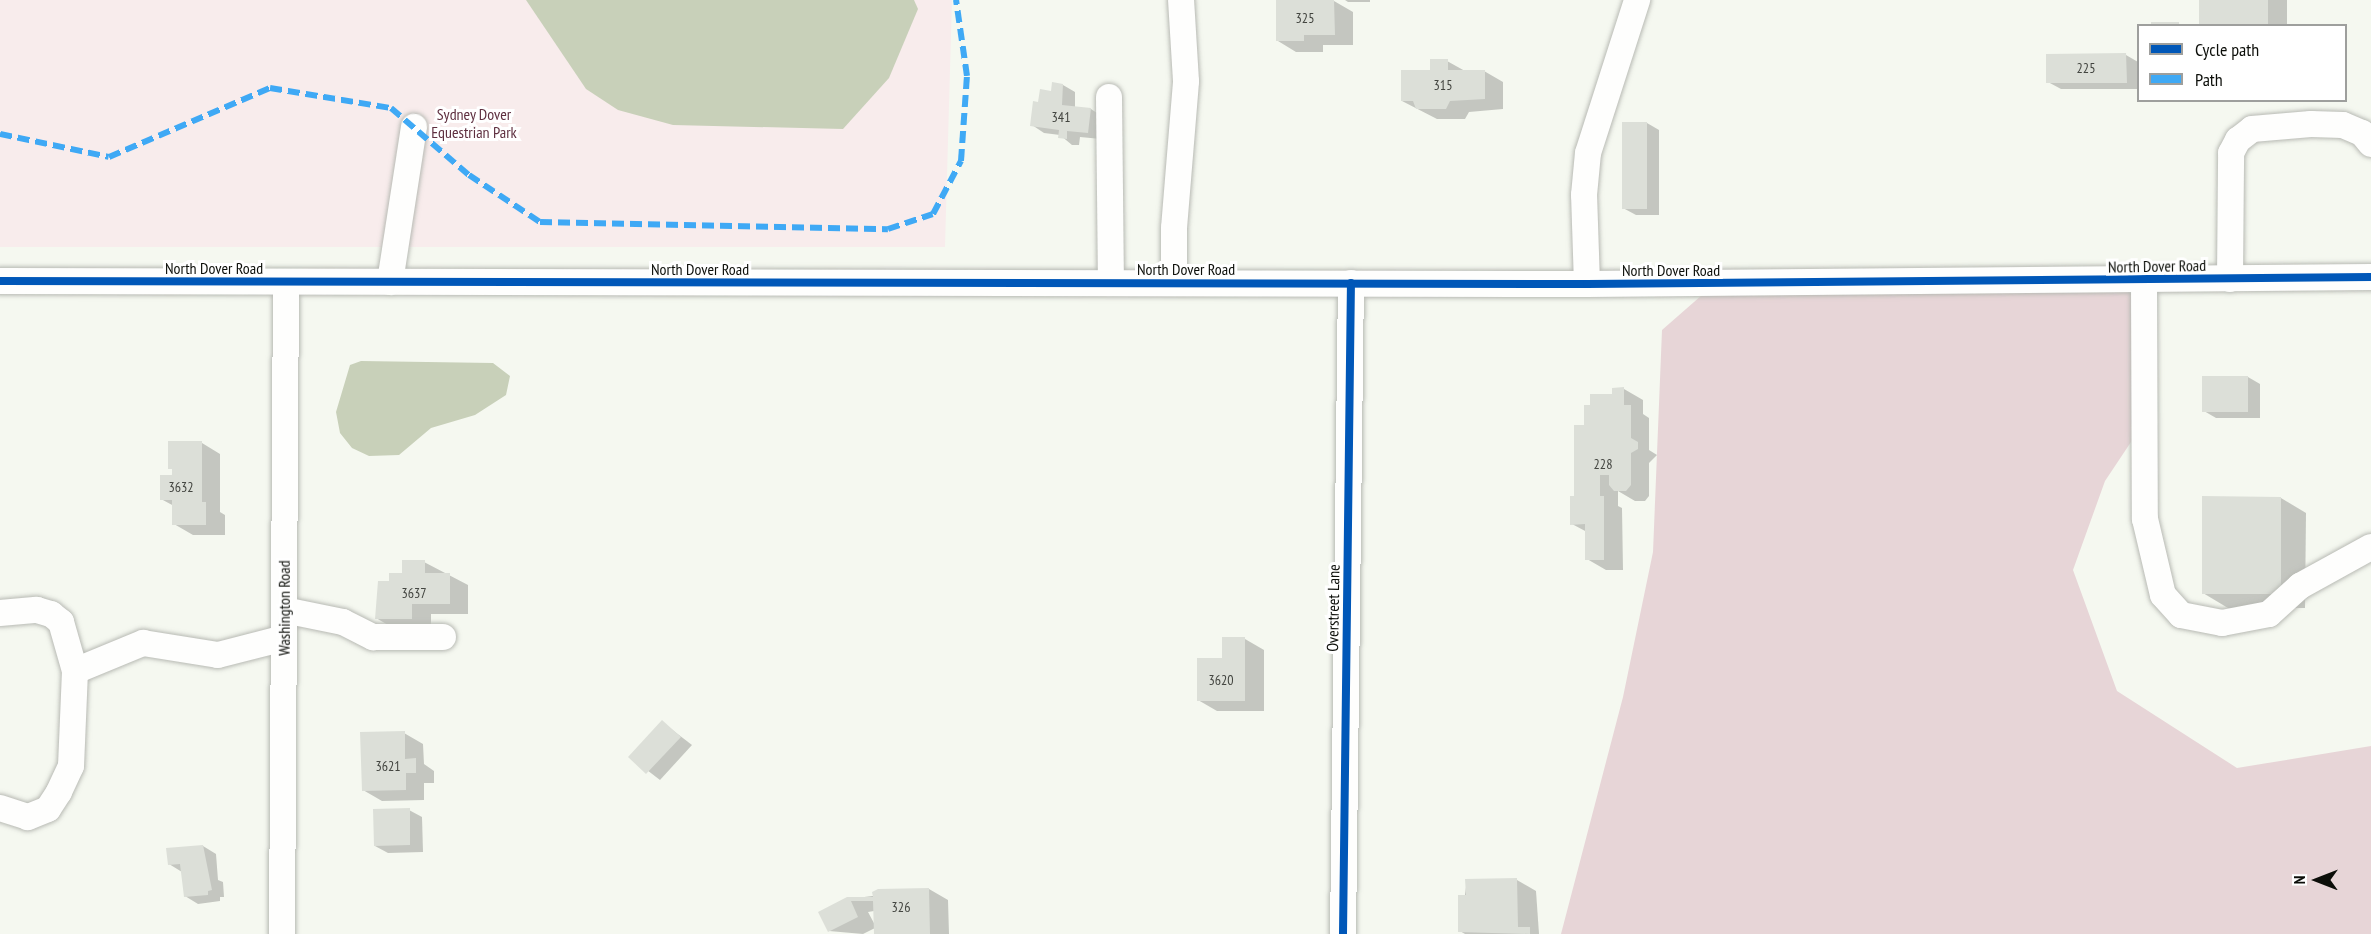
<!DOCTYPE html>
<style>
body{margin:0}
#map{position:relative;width:2371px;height:934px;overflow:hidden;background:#f5f8f0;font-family:"PT Sans Narrow",sans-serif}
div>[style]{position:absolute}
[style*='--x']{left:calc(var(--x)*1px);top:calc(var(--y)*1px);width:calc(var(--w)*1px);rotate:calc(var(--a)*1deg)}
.green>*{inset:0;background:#f8ecec}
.forest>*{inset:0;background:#e7d5d7}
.water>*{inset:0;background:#c8d0b9}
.shadow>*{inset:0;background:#0003}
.building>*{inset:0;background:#dcdfd8}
.roads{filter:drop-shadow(0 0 2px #b8bab4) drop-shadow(0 0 2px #b8bab4)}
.minor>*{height:26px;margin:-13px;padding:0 13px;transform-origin:13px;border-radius:13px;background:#fefefd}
.quiet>*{height:6px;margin-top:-3px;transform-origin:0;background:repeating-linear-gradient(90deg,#3fa9f5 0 12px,transparent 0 18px)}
.cycleway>*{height:8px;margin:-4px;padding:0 4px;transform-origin:4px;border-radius:4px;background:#0057b8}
span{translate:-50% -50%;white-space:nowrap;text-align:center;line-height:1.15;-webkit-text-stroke:6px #fff;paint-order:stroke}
.number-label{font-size:14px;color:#42443f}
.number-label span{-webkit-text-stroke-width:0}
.park-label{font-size:16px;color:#5f3040}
.street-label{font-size:16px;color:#0c0e09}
.legend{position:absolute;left:2137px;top:24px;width:210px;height:78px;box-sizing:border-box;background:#fff;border:2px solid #9e9f9d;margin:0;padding:8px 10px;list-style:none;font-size:18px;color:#0c0e09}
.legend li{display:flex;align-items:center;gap:12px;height:30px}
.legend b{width:30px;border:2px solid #9e9f9d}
.north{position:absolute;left:2287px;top:850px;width:60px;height:60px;-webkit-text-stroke:4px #fff;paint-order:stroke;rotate:270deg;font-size:16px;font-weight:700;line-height:24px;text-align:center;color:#0c0e09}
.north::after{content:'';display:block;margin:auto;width:21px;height:27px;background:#0c0e09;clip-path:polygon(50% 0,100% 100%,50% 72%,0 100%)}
</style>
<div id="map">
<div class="green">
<div style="clip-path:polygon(0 0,952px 0,945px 247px,0 247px)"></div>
</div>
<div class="forest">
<div style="clip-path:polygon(2135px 292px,2135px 436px,2105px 481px,2073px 570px,2117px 691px,2237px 768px,2371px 746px,2371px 934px,1561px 934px,1623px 697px,1653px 552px,1662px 330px,1702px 295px)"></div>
</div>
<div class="water">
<div style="clip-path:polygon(526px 0,914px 0,918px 9px,889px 78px,843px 129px,673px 125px,618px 110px,586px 89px)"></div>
<div style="clip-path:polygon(361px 361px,493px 363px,510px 376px,506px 395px,475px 415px,431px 428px,399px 455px,369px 456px,352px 448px,340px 433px,336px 412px,350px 365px)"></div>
</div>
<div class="shadow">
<div style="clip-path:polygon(1277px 0,1334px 1px,1353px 12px,1353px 45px,1323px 45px,1323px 52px,1296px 52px,1278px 41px)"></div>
<div style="clip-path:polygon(1345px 0,1370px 0,1370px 2px,1348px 2px)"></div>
<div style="clip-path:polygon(2200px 0,2287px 0,2287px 26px,2200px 26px)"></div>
<div style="clip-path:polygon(2126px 55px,2138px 62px,2138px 89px,2061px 89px,2048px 82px)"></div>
<div style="clip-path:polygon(1447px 61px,1465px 71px,1484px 71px,1503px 82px,1503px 109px,1469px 112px,1465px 119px,1437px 119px,1402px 101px)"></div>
<div style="clip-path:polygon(1063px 85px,1075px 92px,1075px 108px,1091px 109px,1103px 117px,1101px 139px,1080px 137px,1079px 145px,1072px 145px,1060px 135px,1044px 133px,1032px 125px,1039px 104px)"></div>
<div style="clip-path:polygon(2168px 100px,2211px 100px,2211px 102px,2171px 102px)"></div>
<div style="clip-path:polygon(1647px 123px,1659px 130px,1659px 215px,1636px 215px,1623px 208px)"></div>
<div style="clip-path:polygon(2248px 377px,2260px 384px,2260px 418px,2216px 418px,2204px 411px)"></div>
<div style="clip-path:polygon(1613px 389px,1624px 389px,1643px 400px,1643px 414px,1649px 418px,1649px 450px,1657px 455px,1649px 463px,1649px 496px,1645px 501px,1635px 501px,1618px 491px,1618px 506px,1622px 508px,1623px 570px,1606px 570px,1587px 559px,1587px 532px,1572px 524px,1591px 407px,1613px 395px)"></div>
<div style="clip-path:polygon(202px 443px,220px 454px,220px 512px,225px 515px,225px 535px,193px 535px,174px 524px,174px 506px,161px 499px,174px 470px)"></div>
<div style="clip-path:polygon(2281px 498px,2306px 513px,2305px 608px,2228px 608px,2203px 593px)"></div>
<div style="clip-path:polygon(424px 562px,468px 585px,468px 614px,431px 614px,431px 629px,395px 629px,376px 618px,391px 583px)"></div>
<div style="clip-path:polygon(1245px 639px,1264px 650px,1264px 711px,1217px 711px,1198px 700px,1224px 660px)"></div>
<div style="clip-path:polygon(662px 722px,692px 745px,660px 780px,630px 757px)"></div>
<div style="clip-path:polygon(404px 733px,423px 744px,424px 764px,434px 771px,434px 783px,424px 783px,424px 800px,382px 801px,363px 790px)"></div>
<div style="clip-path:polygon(409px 810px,422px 817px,423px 852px,388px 853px,375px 846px)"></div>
<div style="clip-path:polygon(203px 846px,216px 854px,218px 880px,223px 882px,224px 897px,220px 897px,220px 901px,198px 904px,185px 896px,182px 872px,169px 864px)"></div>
<div style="clip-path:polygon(1467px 880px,1517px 880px,1536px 891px,1539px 934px,1465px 934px,1460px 931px)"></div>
<div style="clip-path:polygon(evenodd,929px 889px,948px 900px,949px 934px,875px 934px,875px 928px,863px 934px,829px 931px,848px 899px,929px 889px,874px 911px,875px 925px,868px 912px,874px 911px)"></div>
</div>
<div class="building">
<div style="clip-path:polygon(1276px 0,1334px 0,1335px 35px,1304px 35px,1304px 41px,1276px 41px)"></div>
<div style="clip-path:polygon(2199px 0,2268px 0,2268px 26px,2199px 26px)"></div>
<div style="clip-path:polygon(2151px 22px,2179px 22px,2179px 26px,2151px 26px)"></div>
<div style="clip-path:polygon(2126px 53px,2127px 83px,2046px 83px,2046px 54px)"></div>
<div style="clip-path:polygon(1430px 59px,1448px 59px,1448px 70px,1485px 70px,1485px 99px,1450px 101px,1446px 109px,1416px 109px,1413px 101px,1401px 101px,1401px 70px,1430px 70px)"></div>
<div style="clip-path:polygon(1052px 82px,1063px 84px,1062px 105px,1091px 108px,1088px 133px,1067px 131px,1067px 139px,1058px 138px,1059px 130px,1030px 126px,1033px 101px,1038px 102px,1040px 89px,1051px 91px)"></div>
<div style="clip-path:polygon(1622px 122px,1647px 122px,1647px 209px,1622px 209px)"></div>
<div style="clip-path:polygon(2202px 376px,2248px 376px,2248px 412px,2202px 412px)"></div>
<div style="clip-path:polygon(1624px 387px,1624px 405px,1631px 405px,1631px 438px,1638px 442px,1638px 449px,1631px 453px,1631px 485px,1626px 491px,1614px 491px,1609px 485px,1609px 475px,1600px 475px,1600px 496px,1604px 496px,1604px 560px,1585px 560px,1585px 524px,1570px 525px,1570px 496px,1574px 496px,1574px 425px,1584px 425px,1584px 405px,1590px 405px,1590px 394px,1612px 394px,1612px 388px)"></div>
<div style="clip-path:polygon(168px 441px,202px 441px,202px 502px,206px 502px,206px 525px,172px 525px,172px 500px,160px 500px,160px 475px,172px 475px,172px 469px,168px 469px)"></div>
<div style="clip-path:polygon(2202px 496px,2281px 497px,2281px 594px,2202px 594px)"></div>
<div style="clip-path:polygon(402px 560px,425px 560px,425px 573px,450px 573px,450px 604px,412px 604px,412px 619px,375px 619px,378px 581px,389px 581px,389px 573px,402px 573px)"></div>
<div style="clip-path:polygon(1222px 637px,1245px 637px,1245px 701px,1197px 701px,1197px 658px,1222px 658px)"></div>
<div style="clip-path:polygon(662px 720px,681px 737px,646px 774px,628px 757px)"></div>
<div style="clip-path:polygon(405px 731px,405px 759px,416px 758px,416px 773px,406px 773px,406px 790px,362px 791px,360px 732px)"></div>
<div style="clip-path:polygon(410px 808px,410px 845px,374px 846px,373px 809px)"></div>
<div style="clip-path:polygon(203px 845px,212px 890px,208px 891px,208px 895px,184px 897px,180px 864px,168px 865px,166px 848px)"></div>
<div style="clip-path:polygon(1517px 878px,1518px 927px,1530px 927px,1530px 934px,1458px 932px,1458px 895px,1466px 895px,1465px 879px)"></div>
<div style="clip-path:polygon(929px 888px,930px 934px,874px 934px,873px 901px,851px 901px,858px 917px,828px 932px,818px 912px,847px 897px,873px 897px,872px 892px,878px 889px)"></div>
</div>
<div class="roads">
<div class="minor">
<div style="--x:1109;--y:97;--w:186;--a:89.4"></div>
<div style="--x:2230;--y:279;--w:126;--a:-89.5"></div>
<div style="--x:2231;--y:153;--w:15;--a:-62"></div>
<div style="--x:2238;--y:140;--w:18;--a:-38"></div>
<div style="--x:2252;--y:129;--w:59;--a:-4.8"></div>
<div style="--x:2311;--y:124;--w:32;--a:2"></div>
<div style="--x:2343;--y:125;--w:21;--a:23"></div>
<div style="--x:2362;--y:133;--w:14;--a:51"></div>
<div style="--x:2144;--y:280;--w:239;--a:89.8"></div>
<div style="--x:2145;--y:519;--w:78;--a:76.7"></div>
<div style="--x:2163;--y:595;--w:27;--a:48"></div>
<div style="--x:2181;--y:615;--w:42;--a:11"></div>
<div style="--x:2222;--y:623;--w:48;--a:-10.8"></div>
<div style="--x:2269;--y:614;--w:42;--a:-42.1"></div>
<div style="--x:2300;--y:586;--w:81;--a:-28.8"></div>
<div style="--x:0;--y:281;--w:1587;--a:0.11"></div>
<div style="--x:1587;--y:284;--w:784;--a:-0.51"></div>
<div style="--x:390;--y:282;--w:157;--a:-81.2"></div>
<div style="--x:1174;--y:283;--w:55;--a:-90"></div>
<div style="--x:1174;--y:228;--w:147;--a:-85.3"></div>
<div style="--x:1186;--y:81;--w:81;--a:-93.5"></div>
<div style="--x:1587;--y:284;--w:89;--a:-91.9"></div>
<div style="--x:1584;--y:195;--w:42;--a:-84.6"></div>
<div style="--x:1588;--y:153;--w:161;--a:-72.2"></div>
<div style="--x:284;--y:610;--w:60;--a:11.5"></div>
<div style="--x:343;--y:622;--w:34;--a:27"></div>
<div style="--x:373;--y:637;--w:70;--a:0"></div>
<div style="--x:0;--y:613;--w:37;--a:-5"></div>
<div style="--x:37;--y:610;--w:15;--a:16"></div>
<div style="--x:51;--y:614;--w:13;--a:39"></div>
<div style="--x:61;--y:622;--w:51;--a:74.1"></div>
<div style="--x:75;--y:671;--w:95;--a:92.4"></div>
<div style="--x:71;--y:766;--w:29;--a:115"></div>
<div style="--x:59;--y:792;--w:20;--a:123"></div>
<div style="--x:48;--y:809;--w:22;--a:158"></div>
<div style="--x:28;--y:817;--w:29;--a:-162"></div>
<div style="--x:75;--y:671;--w:74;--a:-22.4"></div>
<div style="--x:143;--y:643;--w:76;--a:9.1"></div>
<div style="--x:218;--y:655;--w:68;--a:-14.4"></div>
<div style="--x:282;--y:934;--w:652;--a:-89.65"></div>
<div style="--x:1343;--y:934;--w:651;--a:-89.3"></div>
</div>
</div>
<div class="quiet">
<div style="--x:0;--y:134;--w:111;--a:11.9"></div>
<div style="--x:109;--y:157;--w:175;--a:-23.2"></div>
<div style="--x:270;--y:88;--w:123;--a:9.4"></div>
<div style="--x:391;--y:108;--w:103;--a:40.7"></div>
<div style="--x:469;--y:175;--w:85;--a:33.5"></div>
<div style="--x:540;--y:222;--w:348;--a:1.2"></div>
<div style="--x:888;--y:229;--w:47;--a:-18.4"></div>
<div style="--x:933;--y:214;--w:60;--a:-62.2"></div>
<div style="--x:961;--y:161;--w:85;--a:-86"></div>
<div style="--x:967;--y:76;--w:77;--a:-98.2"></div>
</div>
<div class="cycleway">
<div style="--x:0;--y:281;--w:1587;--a:0.11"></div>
<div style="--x:1587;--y:284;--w:784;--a:-0.51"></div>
<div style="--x:1343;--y:934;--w:651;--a:-89.3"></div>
</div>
<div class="number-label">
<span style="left:1305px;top:18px">325</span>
<span style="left:2086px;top:68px">225</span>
<span style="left:1443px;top:85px">315</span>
<span style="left:1061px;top:117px">341</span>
<span style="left:1603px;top:464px">228</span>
<span style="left:181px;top:487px">3632</span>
<span style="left:414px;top:593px">3637</span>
<span style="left:1221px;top:680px">3620</span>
<span style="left:388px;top:766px">3621</span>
<span style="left:901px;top:907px">326</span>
</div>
<div class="park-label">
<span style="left:474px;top:123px">Sydney Dover<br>Equestrian Park</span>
</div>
<div class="street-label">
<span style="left:2157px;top:266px;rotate:-1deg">North Dover Road</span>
<span style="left:214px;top:268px">North Dover Road</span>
<span style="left:700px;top:269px">North Dover Road</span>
<span style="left:1186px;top:269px">North Dover Road</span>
<span style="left:1671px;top:270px">North Dover Road</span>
<span style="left:284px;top:608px;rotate:-90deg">Washington Road</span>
<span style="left:1333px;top:608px;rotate:-89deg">Overstreet Lane</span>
</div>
<ul class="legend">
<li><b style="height:8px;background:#0057b8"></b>Cycle path</li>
<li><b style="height:8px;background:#3fa9f5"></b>Path</li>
</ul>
<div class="north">N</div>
</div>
